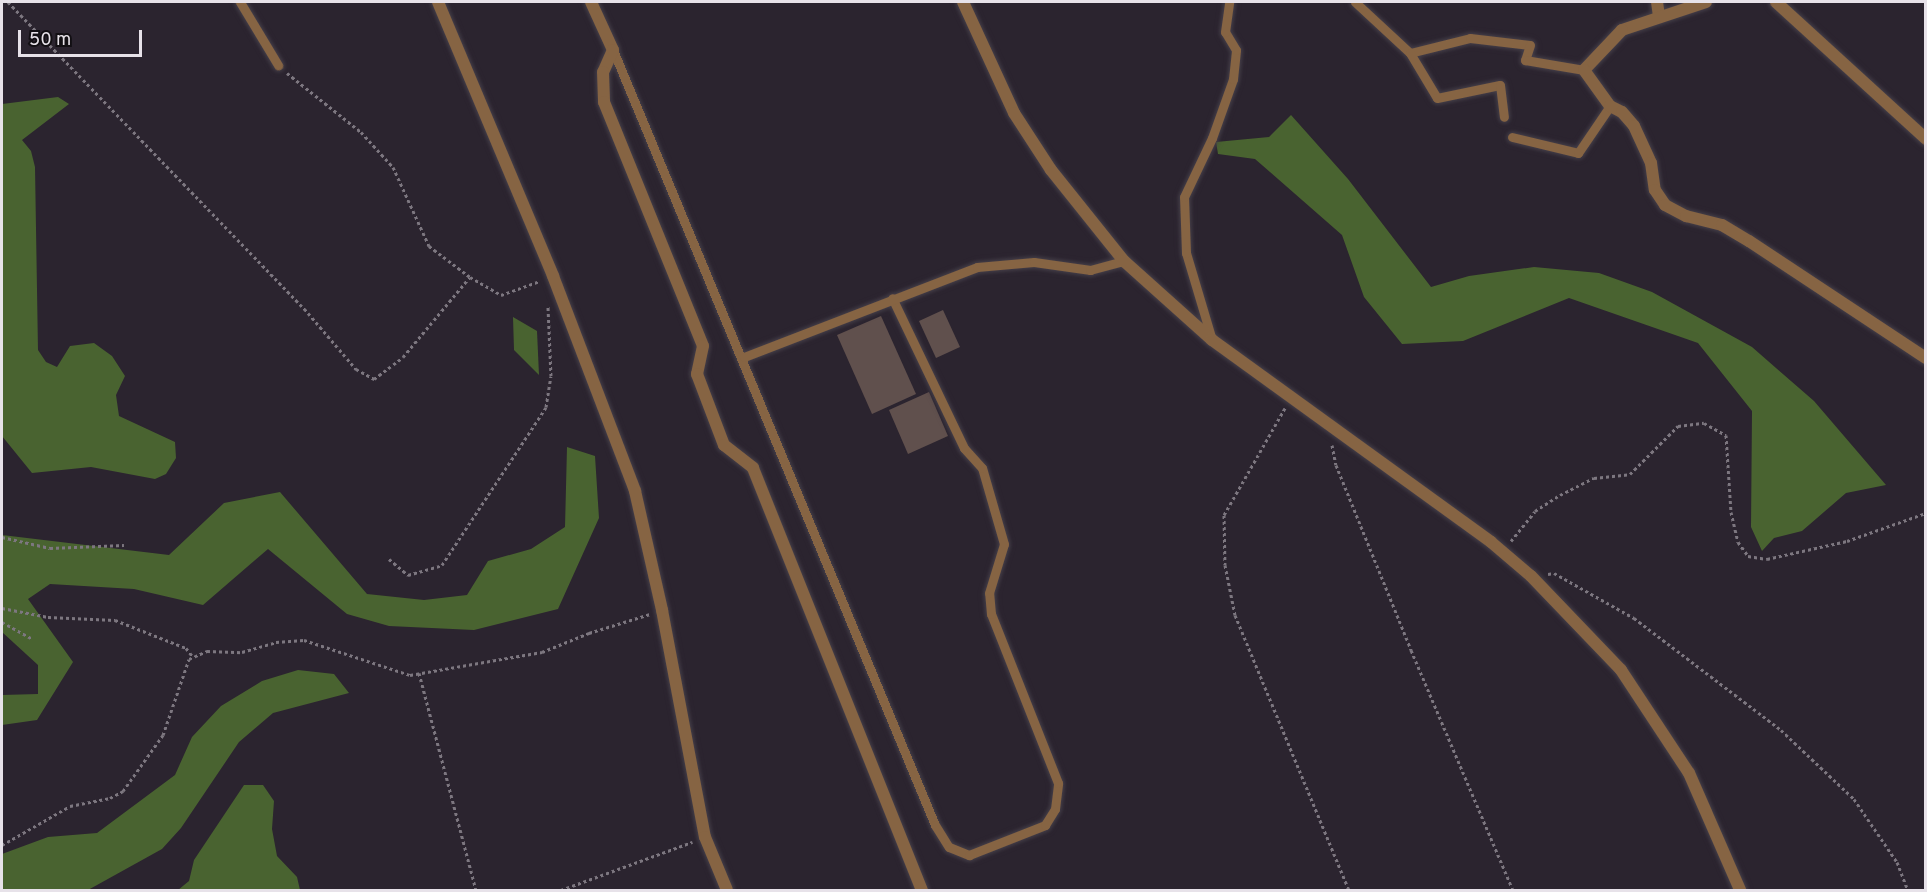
<!DOCTYPE html>
<style>
body{margin:0}
#map{position:relative;width:1927px;height:892px;overflow:hidden;background:#2b242f;font-family:Overpass,sans-serif}
div>[style]{position:absolute}
[style*='--x']{left:calc(var(--x)*1px);top:calc(var(--y)*1px);width:calc(var(--w)*1px);rotate:calc(var(--a)*1deg)}
.forest>*{inset:0;background:#496330}
.building>*{inset:0;background:#60504d}
.path>*{height:3px;margin-top:-1.5px;transform-origin:0;background:repeating-linear-gradient(90deg,#7d7780 0 3px,transparent 0 6px)}
.roads{filter:drop-shadow(0 0 2px #453f49) drop-shadow(0 0 2px #453f49)}
.service>*{height:9px;margin:-4.5px;padding:0 4.5px;transform-origin:4.5px;border-radius:4.5px;background:#866443}
.minor>*{height:12px;margin:-6px;padding:0 6px;transform-origin:6px;border-radius:6px;background:#866443}
.tertiary>*{height:12px;margin:-6px;padding:0 6px;transform-origin:6px;border-radius:6px;background:#866443}
span{translate:-50% -50%;white-space:nowrap;text-align:center;line-height:1.15;-webkit-text-stroke:4.5px #120f13;paint-order:stroke}
.frame{position:absolute;inset:0;border:3px solid #e7e2e9;pointer-events:none}
.scale{position:absolute;left:18px;top:30px;width:124px;height:27px;box-sizing:border-box;border:3px solid #e7e2e9;border-top:0;padding-left:8px;font-size:18px;line-height:21px;white-space:nowrap;color:#e7e2e9;-webkit-text-stroke:4px #120f13;paint-order:stroke}
</style>
<div id="map">
<div class="forest">
<div style="clip-path:polygon(58px 97px,69px 104px,22px 140px,31px 151px,35px 167px,38px 350px,46px 362px,57px 367px,70px 346px,94px 343px,112px 356px,125px 376px,116px 395px,119px 416px,175px 442px,176px 458px,166px 474px,155px 479px,91px 467px,32px 473px,2px 436px,2px 104px)"></div>
<div style="clip-path:polygon(1291px 115px,1348px 179px,1431px 287px,1469px 276px,1534px 267px,1599px 273px,1652px 292px,1752px 347px,1814px 401px,1886px 485px,1846px 493px,1802px 531px,1774px 538px,1762px 551px,1751px 527px,1752px 411px,1698px 343px,1569px 298px,1463px 341px,1402px 344px,1364px 297px,1342px 235px,1255px 159px,1218px 154px,1216px 142px,1269px 137px)"></div>
<div style="clip-path:polygon(513px 317px,537px 331px,539px 375px,514px 350px)"></div>
<div style="clip-path:polygon(567px 447px,595px 456px,599px 518px,558px 609px,474px 630px,389px 626px,347px 614px,268px 549px,203px 605px,134px 589px,50px 584px,28px 599px,73px 662px,37px 720px,2px 725px,2px 695px,38px 694px,38px 665px,2px 632px,2px 535px,169px 555px,224px 503px,280px 492px,367px 594px,424px 600px,467px 595px,488px 561px,531px 549px,565px 527px)"></div>
<div style="clip-path:polygon(298px 670px,334px 674px,349px 693px,273px 713px,239px 742px,181px 828px,162px 849px,88px 890px,2px 890px,2px 854px,48px 837px,97px 833px,175px 775px,192px 737px,221px 706px,262px 681px)"></div>
<div style="clip-path:polygon(244px 785px,263px 785px,274px 801px,272px 829px,277px 856px,297px 877px,300px 890px,178px 890px,189px 881px,194px 860px)"></div>
</div>
<div class="building">
<div style="clip-path:polygon(943px 310px,960px 347px,936px 358px,919px 321px)"></div>
<div style="clip-path:polygon(881px 316px,916px 394px,872px 414px,837px 335px)"></div>
<div style="clip-path:polygon(929px 392px,948px 436px,908px 454px,889px 410px)"></div>
</div>
<div class="path">
<div style="--x:8;--y:2;--w:432;--a:46"></div>
<div style="--x:308;--y:313;--w:74;--a:49.4"></div>
<div style="--x:356;--y:369;--w:21;--a:29"></div>
<div style="--x:374;--y:379;--w:36;--a:-37"></div>
<div style="--x:403;--y:357;--w:104;--a:-50.1"></div>
<div style="--x:287;--y:73;--w:95;--a:38.6"></div>
<div style="--x:361;--y:132;--w:47;--a:47.6"></div>
<div style="--x:393;--y:167;--w:87;--a:65.5"></div>
<div style="--x:429;--y:246;--w:51;--a:37.1"></div>
<div style="--x:470;--y:277;--w:36;--a:30"></div>
<div style="--x:501;--y:295;--w:41;--a:-19.7"></div>
<div style="--x:1285;--y:408;--w:123;--a:119.7"></div>
<div style="--x:1224;--y:515;--w:50;--a:88.9"></div>
<div style="--x:1225;--y:565;--w:51;--a:78.7"></div>
<div style="--x:1235;--y:615;--w:298;--a:67.5"></div>
<div style="--x:1332;--y:445;--w:20;--a:79"></div>
<div style="--x:1336;--y:465;--w:200;--a:67.9"></div>
<div style="--x:1411;--y:650;--w:261;--a:67"></div>
<div style="--x:2;--y:537;--w:49;--a:12.9"></div>
<div style="--x:50;--y:548;--w:74;--a:-2.3"></div>
<div style="--x:1511;--y:541;--w:38;--a:-51"></div>
<div style="--x:1535;--y:511;--w:30;--a:-33"></div>
<div style="--x:1560;--y:495;--w:38;--a:-27"></div>
<div style="--x:1594;--y:478;--w:36;--a:-6"></div>
<div style="--x:1630;--y:474;--w:68;--a:-45"></div>
<div style="--x:1678;--y:426;--w:26;--a:-7"></div>
<div style="--x:1704;--y:423;--w:25;--a:29"></div>
<div style="--x:1726;--y:435;--w:77;--a:86.3"></div>
<div style="--x:1731;--y:512;--w:31;--a:77"></div>
<div style="--x:1738;--y:542;--w:17;--a:54"></div>
<div style="--x:1748;--y:556;--w:19;--a:9"></div>
<div style="--x:1767;--y:559;--w:82;--a:-12.7"></div>
<div style="--x:1847;--y:541;--w:84;--a:-19.5"></div>
<div style="--x:389;--y:559;--w:25;--a:40"></div>
<div style="--x:408;--y:575;--w:35;--a:-16"></div>
<div style="--x:442;--y:565;--w:189;--a:-56.6"></div>
<div style="--x:546;--y:407;--w:31;--a:-81"></div>
<div style="--x:551;--y:376;--w:70;--a:-92.5"></div>
<div style="--x:1548;--y:574;--w:6;--a:-9"></div>
<div style="--x:1554;--y:573;--w:92;--a:29.4"></div>
<div style="--x:1634;--y:618;--w:185;--a:37.3"></div>
<div style="--x:1781;--y:730;--w:100;--a:43.4"></div>
<div style="--x:1854;--y:799;--w:76;--a:55.7"></div>
<div style="--x:1897;--y:862;--w:30;--a:69"></div>
<div style="--x:2;--y:608;--w:47;--a:11.1"></div>
<div style="--x:48;--y:617;--w:67;--a:2.6"></div>
<div style="--x:115;--y:620;--w:76;--a:21.5"></div>
<div style="--x:186;--y:648;--w:11;--a:52"></div>
<div style="--x:2;--y:622;--w:35;--a:29"></div>
<div style="--x:419;--y:673;--w:224;--a:75.3"></div>
<div style="--x:2;--y:845;--w:78;--a:-29.8"></div>
<div style="--x:70;--y:806;--w:41;--a:-11.3"></div>
<div style="--x:110;--y:798;--w:15;--a:-28"></div>
<div style="--x:123;--y:791;--w:69;--a:-54.5"></div>
<div style="--x:163;--y:735;--w:80;--a:-71.1"></div>
<div style="--x:189;--y:659;--w:20;--a:-24"></div>
<div style="--x:207;--y:651;--w:35;--a:2"></div>
<div style="--x:242;--y:652;--w:35;--a:-16"></div>
<div style="--x:276;--y:642;--w:28;--a:-4"></div>
<div style="--x:304;--y:640;--w:112;--a:18.3"></div>
<div style="--x:410;--y:675;--w:134;--a:-9.9"></div>
<div style="--x:542;--y:652;--w:51;--a:-22"></div>
<div style="--x:589;--y:633;--w:64;--a:-17.3"></div>
<div style="--x:561;--y:890;--w:140;--a:-20.1"></div>
</div>
<div class="roads">
<div class="service">
<div style="--x:240;--y:2;--w:74;--a:58.9"></div>
<div style="--x:1355;--y:2;--w:75;--a:42.8"></div>
<div style="--x:1410;--y:53;--w:62;--a:-14"></div>
<div style="--x:1470;--y:38;--w:60;--a:6.7"></div>
<div style="--x:1530;--y:45;--w:16;--a:108"></div>
<div style="--x:1525;--y:60;--w:60;--a:9.6"></div>
<div style="--x:613;--y:50;--w:839;--a:67.44"></div>
<div style="--x:935;--y:825;--w:26;--a:58"></div>
<div style="--x:949;--y:847;--w:22;--a:22"></div>
<div style="--x:969;--y:855;--w:82;--a:-21.5"></div>
<div style="--x:1045;--y:825;--w:19;--a:-58"></div>
<div style="--x:1055;--y:809;--w:26;--a:-83"></div>
<div style="--x:1058;--y:783;--w:182;--a:-111.6"></div>
<div style="--x:991;--y:614;--w:21;--a:-95"></div>
<div style="--x:989;--y:593;--w:51;--a:-73"></div>
<div style="--x:1004;--y:544;--w:79;--a:-106.1"></div>
<div style="--x:982;--y:468;--w:27;--a:-132"></div>
<div style="--x:964;--y:448;--w:166;--a:-115.6"></div>
<div style="--x:1410;--y:53;--w:52;--a:59"></div>
<div style="--x:1437;--y:98;--w:64;--a:-11.7"></div>
<div style="--x:1500;--y:85;--w:32;--a:83"></div>
<div style="--x:1512;--y:137;--w:68;--a:13.6"></div>
<div style="--x:1578;--y:153;--w:57;--a:-55.8"></div>
<div style="--x:1212;--y:340;--w:91;--a:-106.6"></div>
<div style="--x:1186;--y:253;--w:56;--a:-92"></div>
<div style="--x:1184;--y:197;--w:65;--a:-64.6"></div>
<div style="--x:1212;--y:138;--w:63;--a:-70.4"></div>
<div style="--x:1233;--y:79;--w:29;--a:-84"></div>
<div style="--x:1236;--y:50;--w:21;--a:-121"></div>
<div style="--x:1225;--y:32;--w:30;--a:-82"></div>
<div style="--x:744;--y:357;--w:250;--a:-21.1"></div>
<div style="--x:977;--y:267;--w:57;--a:-5"></div>
<div style="--x:1034;--y:262;--w:57;--a:8.1"></div>
<div style="--x:1090;--y:270;--w:35;--a:-15"></div>
</div>
<div class="minor">
<div style="--x:438;--y:2;--w:297;--a:67.2"></div>
<div style="--x:553;--y:276;--w:230;--a:69.1"></div>
<div style="--x:635;--y:491;--w:122;--a:77.2"></div>
<div style="--x:662;--y:610;--w:231;--a:79.3"></div>
<div style="--x:705;--y:837;--w:57;--a:67.5"></div>
<div style="--x:1657;--y:2;--w:15;--a:82"></div>
<div style="--x:1706;--y:2;--w:89;--a:161.6"></div>
<div style="--x:1622;--y:30;--w:55;--a:133.5"></div>
<div style="--x:1584;--y:70;--w:44;--a:54.2"></div>
<div style="--x:1610;--y:106;--w:13;--a:27"></div>
<div style="--x:1622;--y:112;--w:18;--a:49"></div>
<div style="--x:1634;--y:126;--w:41;--a:65.3"></div>
<div style="--x:1651;--y:163;--w:27;--a:82"></div>
<div style="--x:1655;--y:190;--w:18;--a:56"></div>
<div style="--x:1665;--y:205;--w:24;--a:28"></div>
<div style="--x:1686;--y:216;--w:37;--a:14"></div>
<div style="--x:1722;--y:225;--w:31;--a:31"></div>
<div style="--x:1749;--y:241;--w:212;--a:33.5"></div>
</div>
<div class="tertiary">
<div style="--x:591;--y:2;--w:53;--a:65.4"></div>
<div style="--x:613;--y:50;--w:24;--a:114"></div>
<div style="--x:603;--y:72;--w:30;--a:88"></div>
<div style="--x:604;--y:102;--w:263;--a:67.9"></div>
<div style="--x:703;--y:346;--w:29;--a:102"></div>
<div style="--x:697;--y:374;--w:76;--a:69.2"></div>
<div style="--x:724;--y:445;--w:37;--a:38"></div>
<div style="--x:753;--y:468;--w:455;--a:68.2"></div>
<div style="--x:963;--y:2;--w:122;--a:65.3"></div>
<div style="--x:1014;--y:113;--w:68;--a:57"></div>
<div style="--x:1051;--y:170;--w:117;--a:51.3"></div>
<div style="--x:1124;--y:261;--w:118;--a:41.9"></div>
<div style="--x:1212;--y:340;--w:344;--a:35.9"></div>
<div style="--x:1491;--y:542;--w:52;--a:40.4"></div>
<div style="--x:1531;--y:576;--w:130;--a:46.2"></div>
<div style="--x:1621;--y:670;--w:123;--a:56.6"></div>
<div style="--x:1689;--y:773;--w:128;--a:66.4"></div>
<div style="--x:1776;--y:2;--w:203;--a:42.4"></div>
</div>
</div>
<div class="frame"></div>
<div class="scale">50 m</div>
</div>
